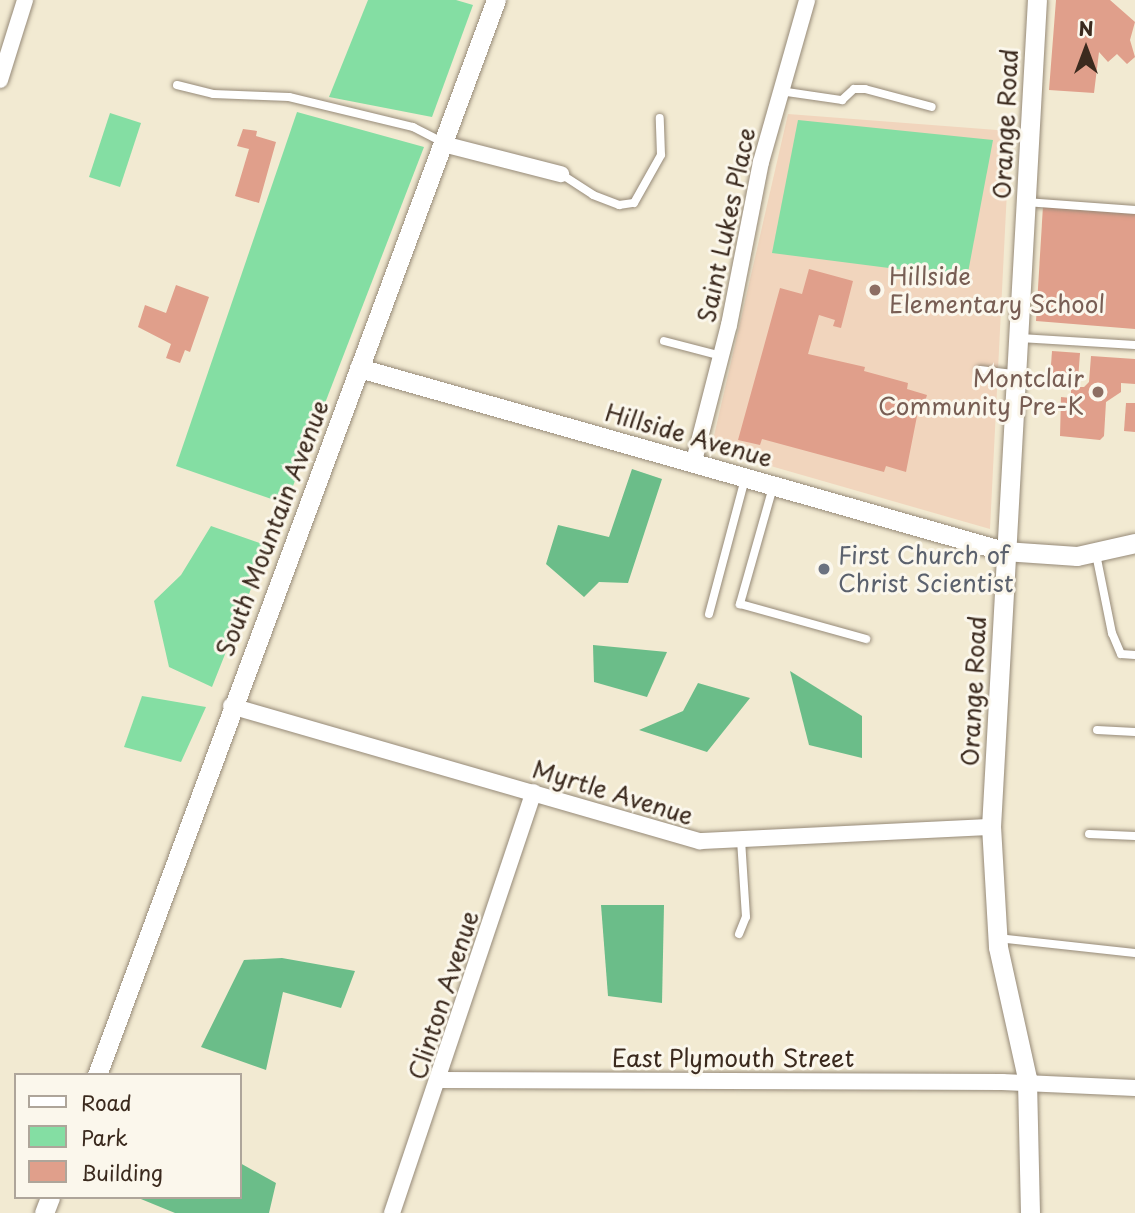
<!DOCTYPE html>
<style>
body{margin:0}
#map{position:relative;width:1135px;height:1213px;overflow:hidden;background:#f2ead2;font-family:"Playpen Sans",sans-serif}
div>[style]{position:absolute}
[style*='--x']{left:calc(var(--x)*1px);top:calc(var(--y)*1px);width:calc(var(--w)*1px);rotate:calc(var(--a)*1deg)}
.built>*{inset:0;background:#f1d5bd}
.green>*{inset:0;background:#84dea3}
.forest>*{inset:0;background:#6bbd89}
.building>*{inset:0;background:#e09f8b}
.roads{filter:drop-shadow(0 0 2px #968a78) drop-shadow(0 0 2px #968a78)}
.service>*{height:8px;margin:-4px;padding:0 4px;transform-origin:4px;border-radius:4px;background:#fff}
.minor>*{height:16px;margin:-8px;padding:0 8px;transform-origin:8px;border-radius:8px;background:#fff}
.tertiary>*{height:19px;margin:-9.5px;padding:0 9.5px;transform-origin:9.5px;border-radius:9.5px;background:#fff}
.dots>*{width:19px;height:19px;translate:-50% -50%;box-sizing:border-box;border:4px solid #fbf7ec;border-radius:50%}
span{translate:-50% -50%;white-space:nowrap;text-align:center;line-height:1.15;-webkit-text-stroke:6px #fbf7ec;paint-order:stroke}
.street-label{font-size:24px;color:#3b2a1e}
.education-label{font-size:24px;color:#785e54}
.left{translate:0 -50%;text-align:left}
.right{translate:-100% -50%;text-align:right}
.worship-label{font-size:24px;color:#5b616d}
.legend{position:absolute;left:14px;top:1073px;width:228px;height:126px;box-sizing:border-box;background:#fbf7ec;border:2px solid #aea59a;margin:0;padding:9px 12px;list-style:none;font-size:21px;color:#3b2a1e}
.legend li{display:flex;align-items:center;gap:14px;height:35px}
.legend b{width:35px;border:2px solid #aea59a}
.north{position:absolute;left:1051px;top:14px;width:70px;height:70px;-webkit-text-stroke:5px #fbf7ec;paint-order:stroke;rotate:0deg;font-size:19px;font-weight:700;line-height:28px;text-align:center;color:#3b2a1e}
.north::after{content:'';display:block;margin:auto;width:24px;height:32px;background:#3b2a1e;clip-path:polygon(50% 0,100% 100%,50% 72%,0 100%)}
</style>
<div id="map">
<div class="built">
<div style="clip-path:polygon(788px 114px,1010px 131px,990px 529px,711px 449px)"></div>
</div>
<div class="green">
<div style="clip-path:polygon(368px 0,456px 0,473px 5px,432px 117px,329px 97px)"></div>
<div style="clip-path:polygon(297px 112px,424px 147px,286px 504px,176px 466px)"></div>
<div style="clip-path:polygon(110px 113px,141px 123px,120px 187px,89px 177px)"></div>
<div style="clip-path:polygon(798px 120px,993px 140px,967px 278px,772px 253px)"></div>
<div style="clip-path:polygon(211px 526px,268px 546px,212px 687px,169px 667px,154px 601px,181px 575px)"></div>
<div style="clip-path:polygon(142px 696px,206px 707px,181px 762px,124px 747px)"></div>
</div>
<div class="forest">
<div style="clip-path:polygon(632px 469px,662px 479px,628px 583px,599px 582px,584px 597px,546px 564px,558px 525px,609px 537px)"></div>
<div style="clip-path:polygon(593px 645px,667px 652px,647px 697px,594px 682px)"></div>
<div style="clip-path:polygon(790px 671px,862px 716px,862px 758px,809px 745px)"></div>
<div style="clip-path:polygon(698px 683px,750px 698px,707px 752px,639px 730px,683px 711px)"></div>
<div style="clip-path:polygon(601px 905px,664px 905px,662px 1003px,608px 996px)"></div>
<div style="clip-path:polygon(282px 958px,355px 971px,341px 1008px,283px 992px,266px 1070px,201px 1047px,244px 960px)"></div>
<div style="clip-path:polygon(240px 1163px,276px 1183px,269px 1213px,175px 1213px,136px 1197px,240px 1197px)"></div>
</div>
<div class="building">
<div style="clip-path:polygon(1056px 0,1110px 0,1135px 22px,1130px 40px,1135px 57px,1127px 64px,1117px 54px,1108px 62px,1099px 52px,1094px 93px,1049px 90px)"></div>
<div style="clip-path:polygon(243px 129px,257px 131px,256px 136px,276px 142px,259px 203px,235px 196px,249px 149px,237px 146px)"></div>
<div style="clip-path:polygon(1043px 206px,1135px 212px,1135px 329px,1036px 321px)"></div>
<div style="clip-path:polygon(809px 269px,853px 281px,841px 328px,833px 326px,835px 320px,819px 315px,808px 354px,865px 367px,864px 371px,908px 383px,907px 389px,927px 395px,922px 412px,918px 411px,906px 472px,886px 466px,884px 472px,762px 439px,760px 445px,738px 440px,780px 288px,802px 294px)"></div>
<div style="clip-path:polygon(176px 285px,209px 297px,190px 352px,185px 350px,180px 363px,166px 358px,171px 344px,138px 327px,145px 305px,166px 313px)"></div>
<div style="clip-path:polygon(1052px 351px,1080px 353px,1078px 380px,1050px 379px)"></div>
<div style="clip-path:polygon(1091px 356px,1135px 359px,1135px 384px,1121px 383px,1121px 392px,1106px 402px,1104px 436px,1100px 440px,1060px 436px,1061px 397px,1071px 398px,1071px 387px,1084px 387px,1089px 382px)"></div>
<div style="clip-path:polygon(1126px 403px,1135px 403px,1135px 432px,1124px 431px)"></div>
</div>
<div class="roads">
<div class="service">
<div style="--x:177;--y:85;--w:37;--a:14"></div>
<div style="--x:213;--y:94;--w:76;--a:2.3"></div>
<div style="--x:289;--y:97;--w:128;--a:13.6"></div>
<div style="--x:413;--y:127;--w:31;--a:27"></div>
<div style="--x:780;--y:91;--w:63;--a:8.3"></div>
<div style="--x:842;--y:100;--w:16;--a:-43"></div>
<div style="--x:854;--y:89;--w:11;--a:0"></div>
<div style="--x:865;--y:89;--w:69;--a:15"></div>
<div style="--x:561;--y:174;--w:38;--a:33"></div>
<div style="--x:593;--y:195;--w:28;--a:21"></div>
<div style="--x:619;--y:205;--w:15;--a:-8"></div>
<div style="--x:634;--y:203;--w:55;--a:-60.6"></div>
<div style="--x:661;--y:155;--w:37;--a:-92"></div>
<div style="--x:1026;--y:202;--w:109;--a:4.2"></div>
<div style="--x:1020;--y:338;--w:115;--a:3.5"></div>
<div style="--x:664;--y:341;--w:59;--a:14.7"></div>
<div style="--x:980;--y:370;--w:35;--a:7"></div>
<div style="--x:773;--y:487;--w:122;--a:105.8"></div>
<div style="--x:740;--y:604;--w:131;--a:15.5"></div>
<div style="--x:1096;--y:554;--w:81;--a:78.6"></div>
<div style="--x:1112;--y:633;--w:23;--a:67"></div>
<div style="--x:1121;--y:654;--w:14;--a:4"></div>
<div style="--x:709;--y:614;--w:140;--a:-75.1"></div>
<div style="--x:1097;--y:730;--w:38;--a:3"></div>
<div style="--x:1089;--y:834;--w:46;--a:2.5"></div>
<div style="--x:739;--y:934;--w:18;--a:-68"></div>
<div style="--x:746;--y:917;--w:78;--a:-93.7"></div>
<div style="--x:997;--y:938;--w:139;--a:6.2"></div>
</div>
<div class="minor">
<div style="--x:0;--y:80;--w:84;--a:-72.6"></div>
<div style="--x:443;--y:144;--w:122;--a:14.3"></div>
<div style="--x:694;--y:461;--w:140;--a:-75.6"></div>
<div style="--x:729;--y:325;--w:166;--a:-78.9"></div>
<div style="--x:761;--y:162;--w:168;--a:-74.1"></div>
<div style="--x:231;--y:706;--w:488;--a:16.1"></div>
<div style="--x:700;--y:841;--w:291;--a:-2.8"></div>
<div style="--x:439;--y:1080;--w:563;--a:0.2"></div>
<div style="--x:1002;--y:1082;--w:133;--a:2.6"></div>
<div style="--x:392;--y:1213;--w:444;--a:-71.4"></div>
</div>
<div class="tertiary">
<div style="--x:359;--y:368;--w:670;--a:15.84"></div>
<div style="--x:1004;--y:551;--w:73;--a:3.9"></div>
<div style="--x:1077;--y:556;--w:59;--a:-12.6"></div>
<div style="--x:97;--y:1075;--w:1147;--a:-69.64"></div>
<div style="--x:44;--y:1213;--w:17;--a:-69"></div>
<div style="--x:1030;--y:1213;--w:135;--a:-91.3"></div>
<div style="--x:1027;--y:1078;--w:134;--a:-102.5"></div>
<div style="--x:998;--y:947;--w:120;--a:-93.3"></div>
<div style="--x:991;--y:827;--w:828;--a:-86.82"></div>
</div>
</div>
<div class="dots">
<div style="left:875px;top:290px;background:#8d6e63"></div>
<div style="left:1098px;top:392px;background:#8d6e63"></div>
<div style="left:824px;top:569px;background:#6b7280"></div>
</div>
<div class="street-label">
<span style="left:1005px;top:124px;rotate:-87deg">Orange Road</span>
<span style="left:726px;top:225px;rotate:-78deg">Saint Lukes Place</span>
<span style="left:689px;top:435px;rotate:16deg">Hillside Avenue</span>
<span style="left:272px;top:528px;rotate:-69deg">South Mountain Avenue</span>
<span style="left:973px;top:691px;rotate:-87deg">Orange Road</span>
<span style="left:613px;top:792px;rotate:17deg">Myrtle Avenue</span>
<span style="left:443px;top:995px;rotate:-72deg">Clinton Avenue</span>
<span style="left:733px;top:1058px">East Plymouth Street</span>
</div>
<div class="education-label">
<span class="left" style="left:889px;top:290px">Hillside<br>Elementary School</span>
<span class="right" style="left:1084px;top:392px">Montclair<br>Community Pre-K</span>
</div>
<div class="worship-label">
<span class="left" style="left:838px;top:569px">First Church of<br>Christ Scientist</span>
</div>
<ul class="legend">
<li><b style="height:9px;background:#fff"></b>Road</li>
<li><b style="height:19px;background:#84dea3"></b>Park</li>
<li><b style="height:19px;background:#e09f8b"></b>Building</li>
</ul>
<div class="north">N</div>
</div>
